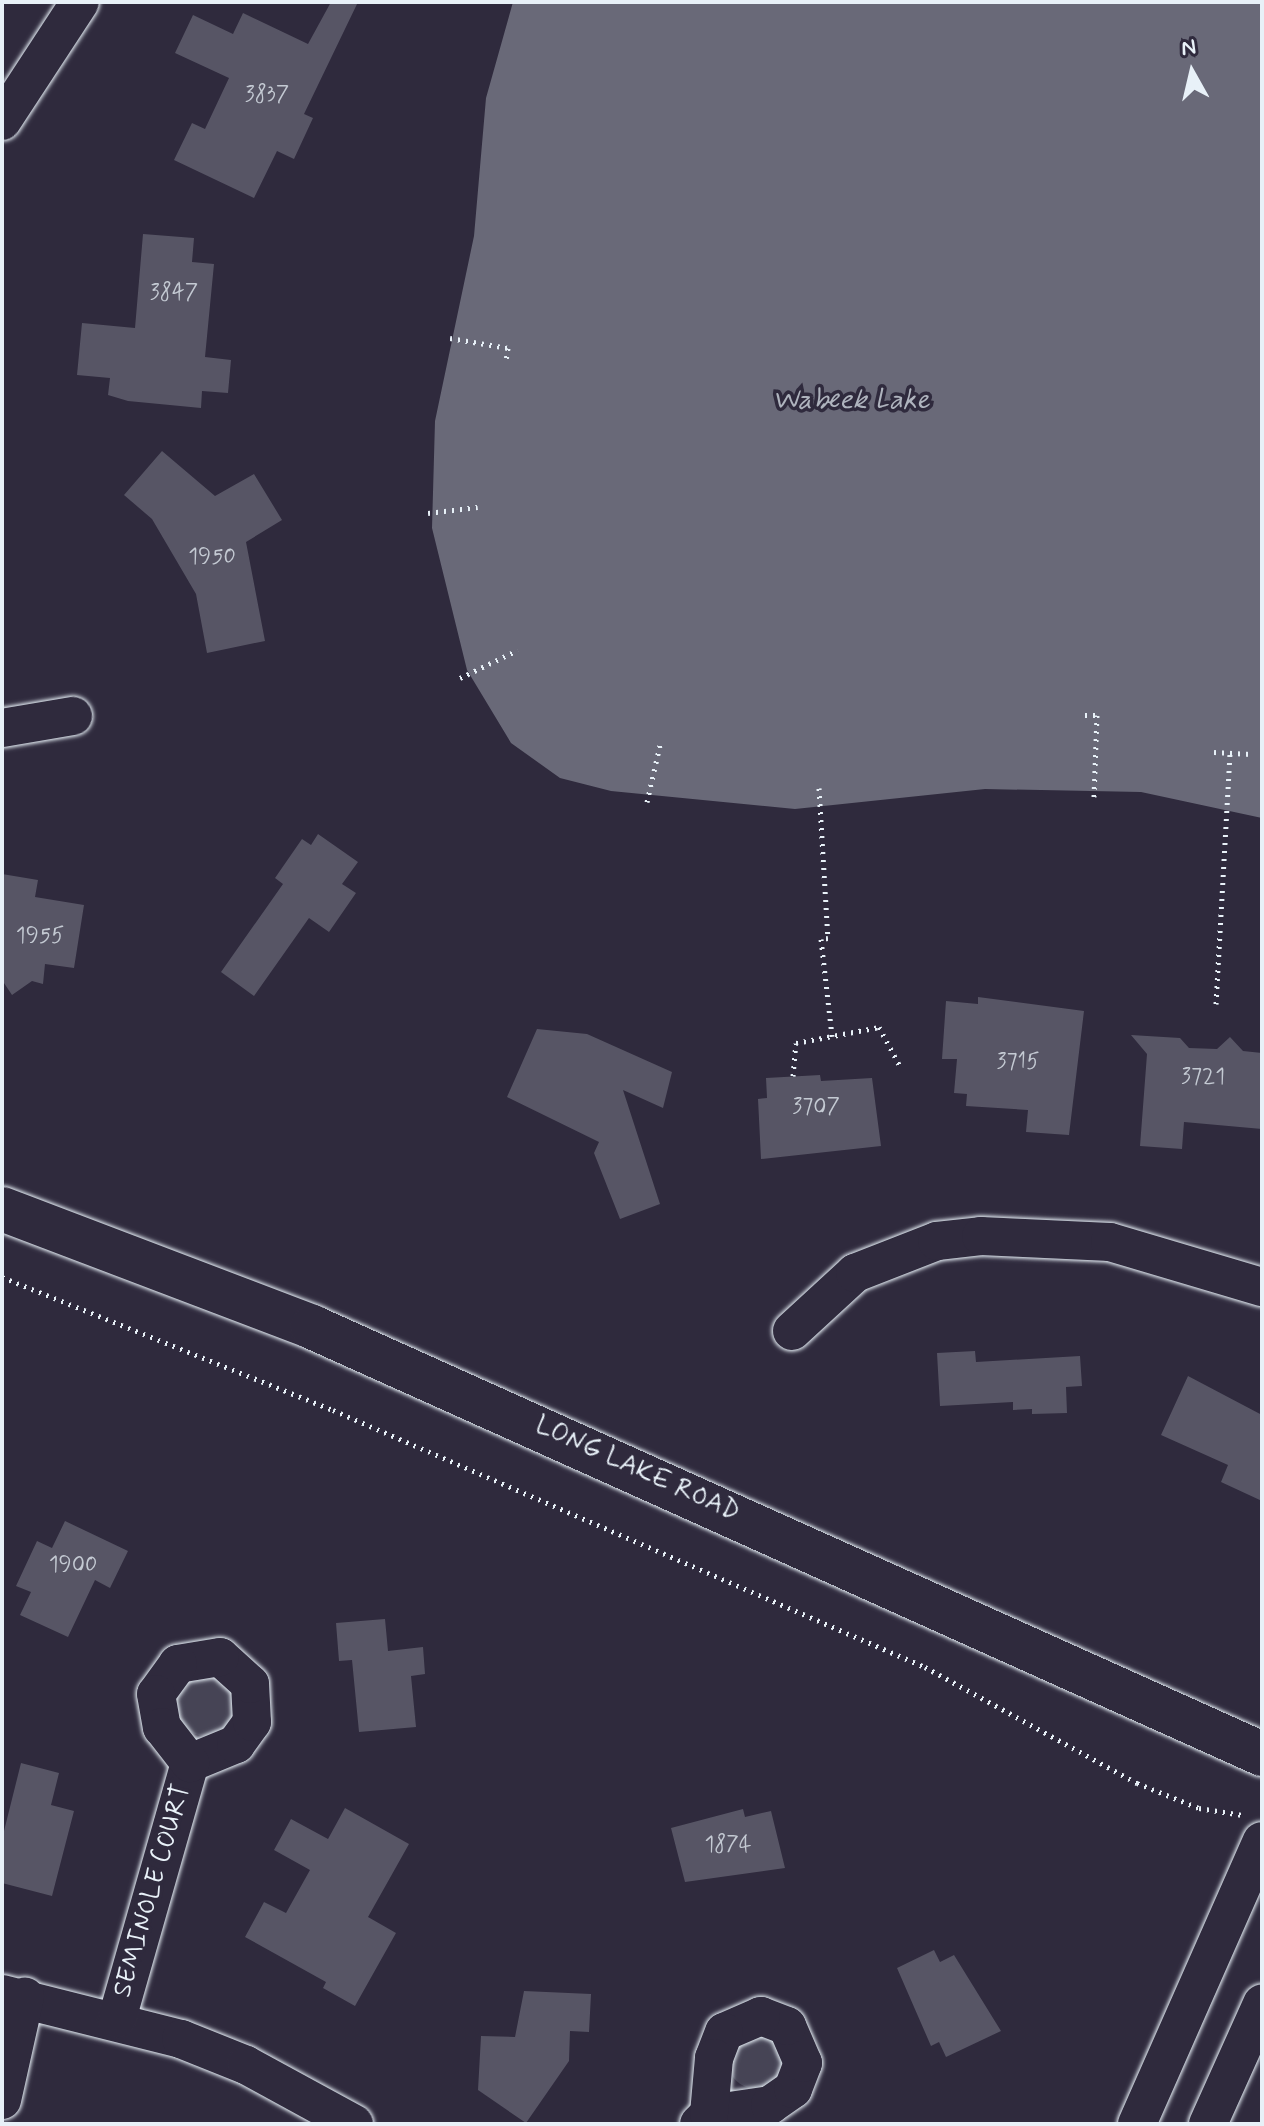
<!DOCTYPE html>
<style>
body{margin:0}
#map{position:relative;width:1264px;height:2126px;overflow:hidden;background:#2f2a3d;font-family:Mynerve,sans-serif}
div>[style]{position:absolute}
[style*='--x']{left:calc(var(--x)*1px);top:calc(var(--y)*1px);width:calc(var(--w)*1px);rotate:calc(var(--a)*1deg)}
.green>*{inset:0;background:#464455}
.round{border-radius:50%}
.water>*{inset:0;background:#696978}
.building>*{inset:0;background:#575565}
.path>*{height:5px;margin-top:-2.5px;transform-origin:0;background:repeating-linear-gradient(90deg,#e8f1f8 0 2px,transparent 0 8px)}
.roads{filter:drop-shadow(0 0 2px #e8f1f8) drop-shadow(0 0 2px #e8f1f8)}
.minor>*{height:38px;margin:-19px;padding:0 19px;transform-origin:19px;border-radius:19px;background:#2f2a3d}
.secondary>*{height:44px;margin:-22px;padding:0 22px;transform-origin:22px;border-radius:22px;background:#2f2a3d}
span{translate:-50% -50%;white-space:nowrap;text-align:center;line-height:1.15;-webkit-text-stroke:7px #2f2a3d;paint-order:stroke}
.number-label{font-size:22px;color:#c4cad3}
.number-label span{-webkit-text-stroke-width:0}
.street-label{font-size:26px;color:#e8f1f8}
.water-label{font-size:28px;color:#afb4be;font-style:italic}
.frame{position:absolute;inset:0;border:4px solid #e8f1f8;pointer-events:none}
.north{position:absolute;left:1152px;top:32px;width:80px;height:80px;-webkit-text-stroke:6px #2f2a3d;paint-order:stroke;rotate:352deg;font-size:22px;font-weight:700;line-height:32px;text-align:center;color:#e8f1f8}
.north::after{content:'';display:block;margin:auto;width:28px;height:36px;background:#e8f1f8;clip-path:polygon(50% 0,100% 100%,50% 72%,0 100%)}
</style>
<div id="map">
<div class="green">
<div class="round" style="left:176px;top:1676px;width:60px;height:60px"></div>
<div class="round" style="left:728px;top:2033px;width:56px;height:56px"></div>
</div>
<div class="water">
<div style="clip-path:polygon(513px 2px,1262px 2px,1262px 818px,1141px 792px,985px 789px,795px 809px,611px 791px,560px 778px,511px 743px,467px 670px,432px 528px,435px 421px,474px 236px,486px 98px)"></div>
</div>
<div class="building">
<div style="clip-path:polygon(331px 2px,358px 2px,304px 114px,313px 118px,294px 159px,277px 151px,254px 198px,174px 160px,192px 123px,205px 129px,229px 78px,175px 53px,193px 15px,233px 34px,243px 13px,308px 44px)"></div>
<div style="clip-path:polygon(143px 234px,194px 238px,192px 262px,214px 264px,205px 357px,231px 360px,228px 393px,202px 391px,201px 408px,128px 401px,108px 395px,110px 378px,77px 375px,82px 323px,135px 328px)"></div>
<div style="clip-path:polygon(162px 451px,215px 496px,254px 474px,282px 520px,246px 542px,265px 641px,207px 653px,196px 594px,152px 519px,124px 495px)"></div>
<div style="clip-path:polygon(318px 834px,358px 862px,342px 884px,356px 893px,329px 932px,309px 918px,254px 996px,221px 972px,283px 884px,275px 878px,302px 839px,311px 845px)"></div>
<div style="clip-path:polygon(2px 874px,38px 880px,35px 897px,84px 905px,74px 968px,45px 964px,43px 984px,32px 981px,12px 995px,2px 980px)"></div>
<div style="clip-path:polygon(978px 997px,1084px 1011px,1069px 1135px,1026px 1132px,1028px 1110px,966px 1106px,967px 1094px,954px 1093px,957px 1059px,942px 1059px,946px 1001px,978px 1004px)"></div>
<div style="clip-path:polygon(537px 1029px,587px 1034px,672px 1072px,663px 1108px,623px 1090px,660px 1204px,620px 1219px,594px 1153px,599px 1142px,507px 1097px)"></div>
<div style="clip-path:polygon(1131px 1035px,1180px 1038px,1189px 1048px,1217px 1049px,1230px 1037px,1243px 1051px,1262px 1053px,1262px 1129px,1184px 1122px,1182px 1149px,1140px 1146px,1147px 1054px)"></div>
<div style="clip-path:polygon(820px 1075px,821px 1081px,872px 1078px,881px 1146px,761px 1159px,758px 1099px,767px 1098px,766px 1078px)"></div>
<div style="clip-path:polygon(975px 1351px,976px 1362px,1080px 1356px,1082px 1386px,1066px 1387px,1067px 1413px,1032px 1414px,1032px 1409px,1013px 1410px,1013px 1402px,940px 1406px,937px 1353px)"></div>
<div style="clip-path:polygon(1188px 1376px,1262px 1415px,1262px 1501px,1221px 1482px,1228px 1465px,1161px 1435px)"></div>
<div style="clip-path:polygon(65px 1521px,128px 1551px,110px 1588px,95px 1580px,68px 1637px,20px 1615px,31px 1592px,16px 1586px,37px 1541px,52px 1548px)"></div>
<div style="clip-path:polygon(385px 1619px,388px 1651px,423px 1647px,425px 1674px,411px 1676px,416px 1727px,359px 1732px,352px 1660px,339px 1661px,336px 1623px)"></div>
<div style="clip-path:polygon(21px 1763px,59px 1773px,51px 1805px,74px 1811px,52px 1896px,2px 1883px,2px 1839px)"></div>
<div style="clip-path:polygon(345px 1808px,409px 1844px,368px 1917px,396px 1933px,355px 2006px,323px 1988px,326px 1982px,245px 1937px,264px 1902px,286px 1913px,310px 1870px,274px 1850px,291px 1819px,328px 1839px)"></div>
<div style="clip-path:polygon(743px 1809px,745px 1817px,771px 1811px,785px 1868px,685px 1882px,671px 1828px)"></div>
<div style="clip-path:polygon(934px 1950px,940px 1962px,954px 1955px,1001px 2031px,946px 2057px,939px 2042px,931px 2046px,897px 1968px)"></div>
<div style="clip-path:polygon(524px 1991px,591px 1994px,589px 2032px,570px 2031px,569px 2061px,526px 2123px,478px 2090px,481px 2036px,515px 2037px)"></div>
</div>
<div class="path">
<div style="--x:450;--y:338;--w:59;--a:9.8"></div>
<div style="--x:508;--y:348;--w:13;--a:99"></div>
<div style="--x:428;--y:513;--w:50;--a:-6.8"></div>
<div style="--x:460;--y:678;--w:64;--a:-25.8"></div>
<div style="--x:1085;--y:715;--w:12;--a:0"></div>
<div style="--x:1097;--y:715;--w:82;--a:92.1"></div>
<div style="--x:1214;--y:752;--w:37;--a:3"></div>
<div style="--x:819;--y:788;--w:150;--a:86.6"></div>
<div style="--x:828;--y:938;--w:7;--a:172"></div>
<div style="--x:821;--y:939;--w:98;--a:83.5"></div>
<div style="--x:647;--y:802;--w:63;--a:-77.1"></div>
<div style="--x:1216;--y:1004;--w:251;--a:-86.8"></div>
<div style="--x:793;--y:1076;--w:33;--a:-85"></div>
<div style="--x:796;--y:1043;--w:85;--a:-10.9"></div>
<div style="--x:879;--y:1027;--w:47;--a:61.8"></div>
<div style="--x:2;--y:1277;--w:357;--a:21.9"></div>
<div style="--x:333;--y:1410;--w:645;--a:23.47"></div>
<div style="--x:925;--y:1667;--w:242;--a:28.7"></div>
<div style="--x:1137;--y:1783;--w:67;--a:22"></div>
<div style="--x:1199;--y:1808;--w:44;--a:9.2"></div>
</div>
<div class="roads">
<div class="minor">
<div style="--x:2;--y:121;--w:142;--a:-56.8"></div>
<div style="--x:2;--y:728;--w:72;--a:-9.6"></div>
<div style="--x:792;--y:1331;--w:86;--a:-42.6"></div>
<div style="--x:855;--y:1273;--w:88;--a:-21.3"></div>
<div style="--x:937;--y:1241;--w:44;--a:-6.5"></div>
<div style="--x:981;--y:1236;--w:129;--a:2.7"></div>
<div style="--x:1110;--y:1242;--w:159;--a:16.5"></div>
<div style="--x:2;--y:1994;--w:185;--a:14.1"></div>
<div style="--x:181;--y:2039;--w:70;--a:21.8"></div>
<div style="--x:246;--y:2065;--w:123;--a:28.6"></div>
<div style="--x:117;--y:2019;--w:266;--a:-74.1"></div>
<div style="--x:190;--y:1763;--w:50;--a:-22.4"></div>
<div style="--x:236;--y:1744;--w:27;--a:-54"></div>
<div style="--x:252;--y:1722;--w:38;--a:-93"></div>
<div style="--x:250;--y:1684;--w:40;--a:-138"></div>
<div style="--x:220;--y:1657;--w:43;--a:170.5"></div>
<div style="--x:178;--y:1664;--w:37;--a:126"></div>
<div style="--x:156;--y:1694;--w:34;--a:80"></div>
<div style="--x:162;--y:1727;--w:46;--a:52.1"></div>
<div style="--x:2;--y:2100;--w:106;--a:-77.4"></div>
<div style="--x:699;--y:2124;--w:14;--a:-45"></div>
<div style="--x:709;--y:2114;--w:62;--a:-8.4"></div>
<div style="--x:770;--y:2105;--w:28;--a:-35"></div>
<div style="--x:793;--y:2089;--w:28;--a:-69"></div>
<div style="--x:803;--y:2063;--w:40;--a:-113.4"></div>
<div style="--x:787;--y:2026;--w:28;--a:-159"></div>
<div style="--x:761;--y:2016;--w:40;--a:156.6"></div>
<div style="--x:724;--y:2032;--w:28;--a:111"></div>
<div style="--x:714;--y:2058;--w:56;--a:95.1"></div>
<div style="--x:1137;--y:2124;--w:309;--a:-66.2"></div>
<div style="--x:1208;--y:2124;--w:132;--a:-65.8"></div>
</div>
<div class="secondary">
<div style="--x:2;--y:1209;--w:332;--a:20.8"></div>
<div style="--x:312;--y:1327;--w:1042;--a:24.2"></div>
</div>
</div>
<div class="number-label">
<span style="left:267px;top:96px">3837</span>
<span style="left:174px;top:294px">3847</span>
<span style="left:212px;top:558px">1950</span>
<span style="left:40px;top:937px">1955</span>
<span style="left:1018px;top:1063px">3715</span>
<span style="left:1203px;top:1078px">3721</span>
<span style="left:816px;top:1108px">3707</span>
<span style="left:73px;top:1566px">1900</span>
<span style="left:728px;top:1846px">1874</span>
</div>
<div class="street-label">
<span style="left:637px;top:1470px;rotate:24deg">LONG LAKE ROAD</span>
<span style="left:153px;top:1891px;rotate:-74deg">SEMINOLE COURT</span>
</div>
<div class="water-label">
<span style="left:851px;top:401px">Wabeek Lake</span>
</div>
<div class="frame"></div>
<div class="north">N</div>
</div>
